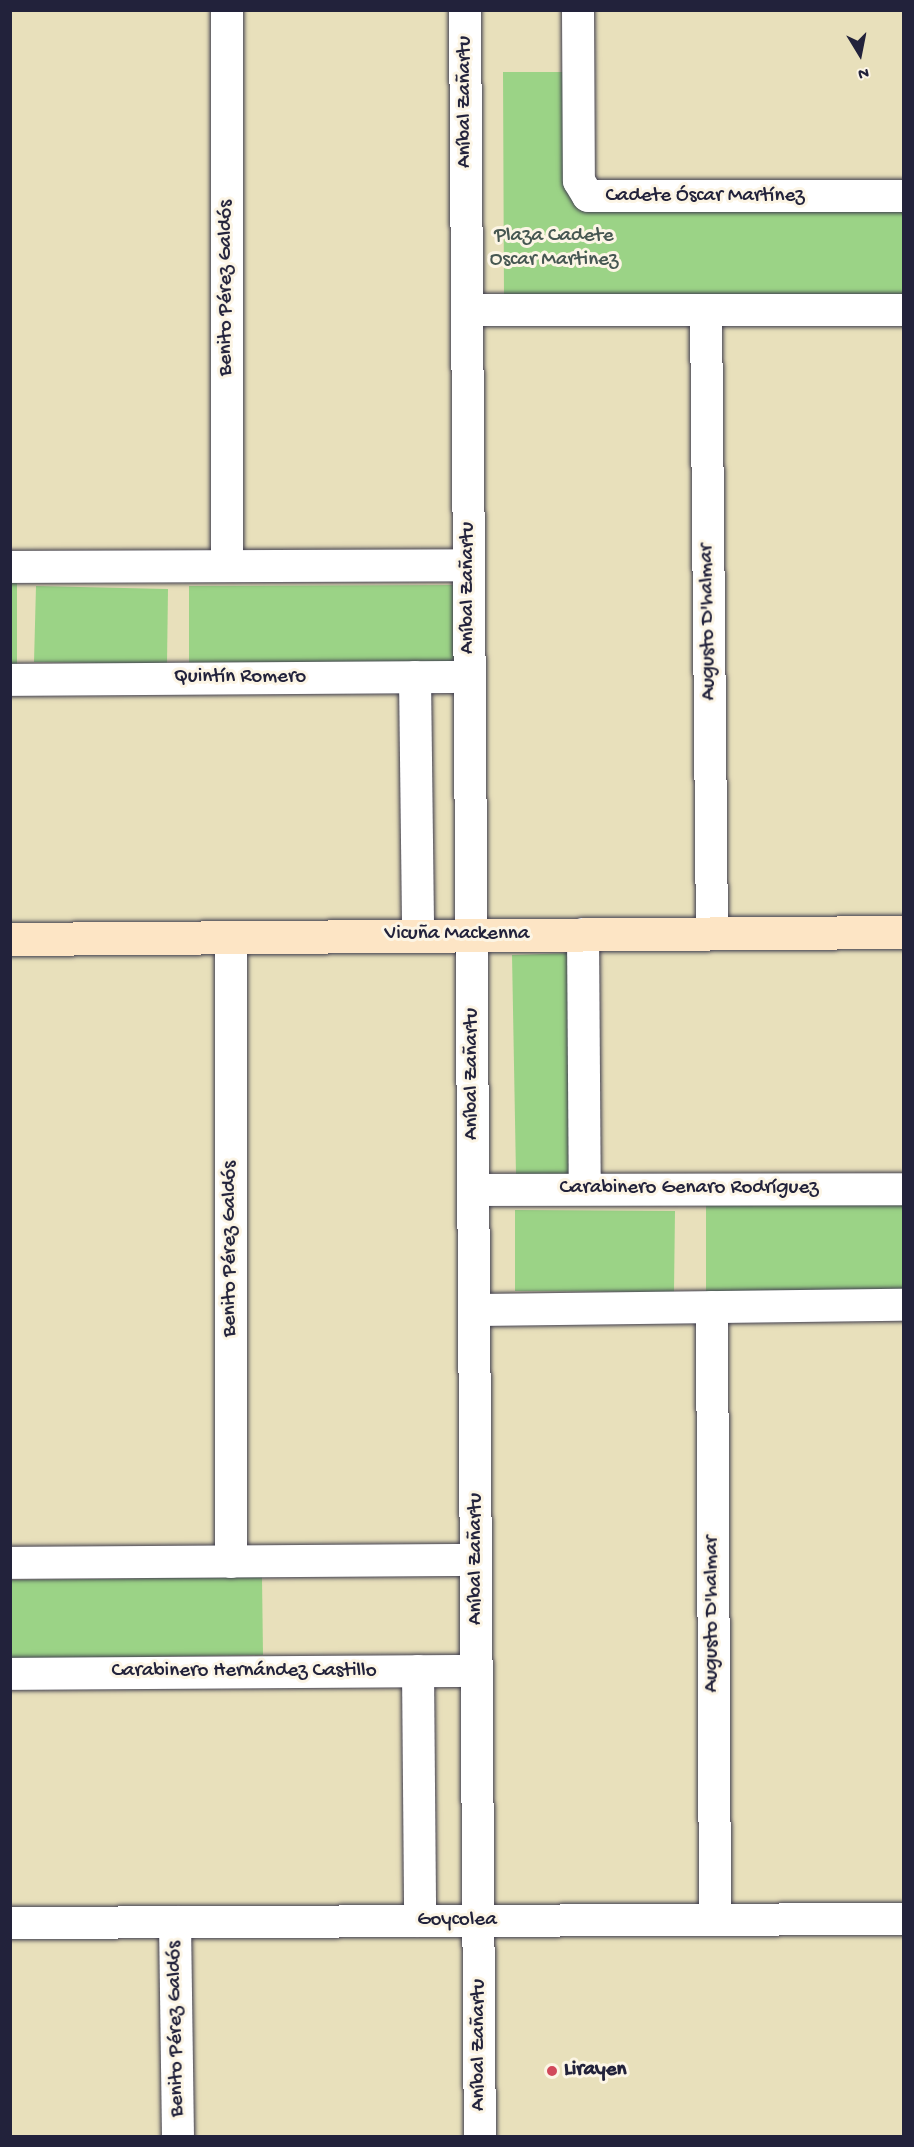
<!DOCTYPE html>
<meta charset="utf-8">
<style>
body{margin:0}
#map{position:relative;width:914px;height:2147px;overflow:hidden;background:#e8e0bb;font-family:"Gochi Hand",sans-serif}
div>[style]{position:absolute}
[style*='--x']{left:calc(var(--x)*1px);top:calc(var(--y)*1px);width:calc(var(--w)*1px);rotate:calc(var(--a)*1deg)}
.green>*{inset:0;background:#9bd386}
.roads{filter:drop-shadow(0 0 2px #403e4e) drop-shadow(0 0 2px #403e4e)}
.street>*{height:32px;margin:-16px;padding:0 16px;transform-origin:16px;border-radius:16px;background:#fff}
.secondary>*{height:33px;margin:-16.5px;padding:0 16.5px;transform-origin:16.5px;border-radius:16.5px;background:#fde5c5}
.dots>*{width:16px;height:16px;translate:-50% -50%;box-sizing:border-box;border:3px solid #fcf5e5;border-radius:50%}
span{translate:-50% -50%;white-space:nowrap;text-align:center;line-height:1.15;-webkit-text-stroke:6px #fcf5e5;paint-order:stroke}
.street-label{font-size:21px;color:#22223b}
.park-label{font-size:21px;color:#465752}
.poi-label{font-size:21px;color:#22223b;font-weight:700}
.left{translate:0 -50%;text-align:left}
.frame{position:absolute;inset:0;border:12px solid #22223b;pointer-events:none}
.north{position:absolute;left:830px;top:24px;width:60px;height:60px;-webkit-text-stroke:4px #fcf5e5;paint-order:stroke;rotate:170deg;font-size:16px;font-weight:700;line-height:24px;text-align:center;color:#22223b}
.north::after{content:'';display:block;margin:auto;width:21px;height:27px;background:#22223b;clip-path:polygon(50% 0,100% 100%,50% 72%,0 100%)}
</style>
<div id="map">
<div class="green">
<div style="clip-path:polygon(503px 72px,572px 72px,573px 202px,903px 200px,903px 298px,504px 300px)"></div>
<div style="clip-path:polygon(11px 583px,17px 583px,17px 668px,11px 668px)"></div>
<div style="clip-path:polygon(461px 585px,462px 664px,189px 665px,189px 586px)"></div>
<div style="clip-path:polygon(36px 586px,168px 589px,167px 664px,34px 662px)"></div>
<div style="clip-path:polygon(573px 953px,577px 1174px,516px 1175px,512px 955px)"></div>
<div style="clip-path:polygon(706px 1205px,903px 1205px,903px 1292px,706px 1291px)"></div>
<div style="clip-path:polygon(515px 1210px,675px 1211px,674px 1292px,515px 1291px)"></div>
<div style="clip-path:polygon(262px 1577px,263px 1655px,11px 1659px,10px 1580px)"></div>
</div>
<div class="roads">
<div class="street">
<div style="--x:227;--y:10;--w:556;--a:90"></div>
<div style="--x:465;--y:10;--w:2126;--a:89.6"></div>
<div style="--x:578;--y:10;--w:171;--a:89.7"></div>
<div style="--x:579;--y:181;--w:17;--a:59"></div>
<div style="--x:588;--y:196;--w:316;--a:0"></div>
<div style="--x:468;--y:310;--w:436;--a:0"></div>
<div style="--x:706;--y:310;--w:623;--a:89.45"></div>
<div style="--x:10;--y:567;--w:459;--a:-0.2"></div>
<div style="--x:415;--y:677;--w:259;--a:89.3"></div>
<div style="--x:10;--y:680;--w:460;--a:-0.4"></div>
<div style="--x:583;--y:934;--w:255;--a:89.6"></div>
<div style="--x:231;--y:937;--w:625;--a:90"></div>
<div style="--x:474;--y:1190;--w:430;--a:-0.1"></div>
<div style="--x:712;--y:1307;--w:613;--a:89.72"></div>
<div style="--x:475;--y:1310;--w:429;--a:-0.7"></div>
<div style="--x:10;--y:1563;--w:466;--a:-0.4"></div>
<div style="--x:418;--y:1671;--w:250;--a:89.5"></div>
<div style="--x:10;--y:1674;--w:467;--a:-0.4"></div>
<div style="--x:175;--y:1922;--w:214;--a:89.2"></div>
<div style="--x:10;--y:1923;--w:894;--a:-0.26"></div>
</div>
<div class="secondary">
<div style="--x:10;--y:939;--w:894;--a:-0.45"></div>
</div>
</div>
<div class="dots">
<div style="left:552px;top:2071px;background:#d1495b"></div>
</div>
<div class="street-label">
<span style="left:466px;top:102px;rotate:-90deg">Aníbal Zañartu</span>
<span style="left:705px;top:197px">Cadete Óscar Martínez</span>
<span style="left:227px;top:288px;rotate:-90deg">Benito Pérez Galdós</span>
<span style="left:469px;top:588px;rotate:-90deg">Aníbal Zañartu</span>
<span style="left:709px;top:622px;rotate:-91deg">Augusto D'halmar</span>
<span style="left:240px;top:678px">Quintín Romero</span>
<span style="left:457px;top:935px">Vicuña Mackenna</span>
<span style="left:473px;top:1074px;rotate:-90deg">Aníbal Zañartu</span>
<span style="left:689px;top:1189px">Carabinero Genaro Rodríguez</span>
<span style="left:231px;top:1249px;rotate:-90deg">Benito Pérez Galdós</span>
<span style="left:477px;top:1559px;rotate:-90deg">Aníbal Zañartu</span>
<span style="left:713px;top:1614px;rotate:-90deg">Augusto D'halmar</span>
<span style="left:244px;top:1672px">Carabinero Hernández Castillo</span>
<span style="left:457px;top:1921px">Goycolea</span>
<span style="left:177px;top:2029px;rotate:-91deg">Benito Pérez Galdós</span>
<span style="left:480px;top:2045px;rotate:-90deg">Aníbal Zañartu</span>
</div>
<div class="park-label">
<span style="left:554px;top:249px">Plaza Cadete<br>Oscar Martinez</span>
</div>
<div class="poi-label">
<span class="left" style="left:564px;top:2071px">Lirayen</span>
</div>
<div class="frame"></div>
<div class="north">N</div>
</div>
